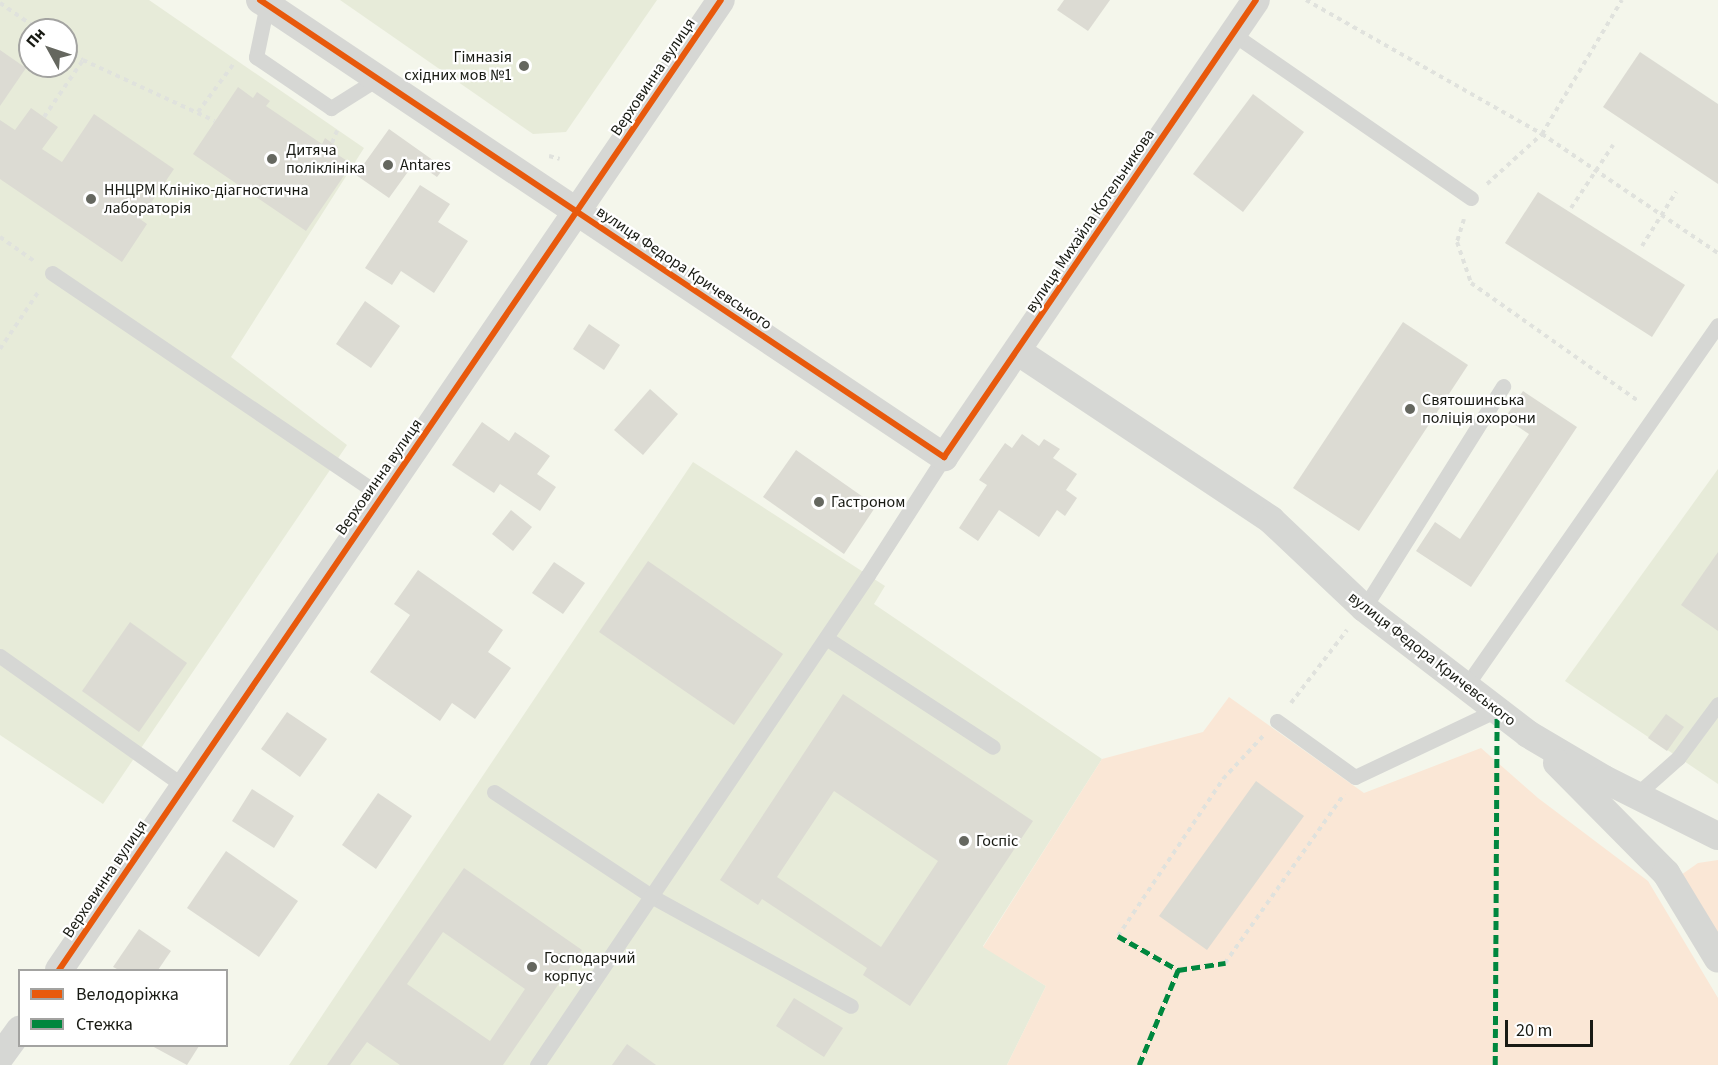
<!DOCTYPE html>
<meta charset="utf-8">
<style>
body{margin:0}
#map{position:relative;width:1718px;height:1065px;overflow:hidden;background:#f4f6eb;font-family:"Source Sans 3",sans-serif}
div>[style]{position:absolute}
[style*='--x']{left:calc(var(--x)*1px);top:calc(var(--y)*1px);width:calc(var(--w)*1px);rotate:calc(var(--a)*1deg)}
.built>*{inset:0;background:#e7ebd9}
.green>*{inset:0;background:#fae7d6}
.building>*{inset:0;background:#dcdbd3}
.path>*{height:4px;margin-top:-2px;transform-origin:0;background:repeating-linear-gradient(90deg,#e0e2dd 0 4.5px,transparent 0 9px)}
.lane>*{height:15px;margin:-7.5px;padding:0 7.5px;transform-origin:7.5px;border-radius:7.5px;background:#d6d7d4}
.street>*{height:28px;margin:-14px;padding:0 14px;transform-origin:14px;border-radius:14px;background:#d6d7d4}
.quiet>*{height:4.5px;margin-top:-2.25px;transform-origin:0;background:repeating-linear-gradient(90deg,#00873e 0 9px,transparent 0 13.5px)}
.cycleway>*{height:6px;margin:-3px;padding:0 3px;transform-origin:3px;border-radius:3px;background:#e8590c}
.dots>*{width:16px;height:16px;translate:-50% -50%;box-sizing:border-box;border:3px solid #fff;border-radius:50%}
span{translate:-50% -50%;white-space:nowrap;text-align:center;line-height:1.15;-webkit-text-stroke:4.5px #fff;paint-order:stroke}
.poi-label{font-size:16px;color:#181a13}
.right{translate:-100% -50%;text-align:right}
.left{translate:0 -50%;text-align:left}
.street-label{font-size:16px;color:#181a13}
.legend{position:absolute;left:18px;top:969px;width:210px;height:78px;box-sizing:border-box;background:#fff;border:2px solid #a3a3a1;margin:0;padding:8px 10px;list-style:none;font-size:18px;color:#181a13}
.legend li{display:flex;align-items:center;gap:12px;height:30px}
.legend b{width:30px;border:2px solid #a3a3a1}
.north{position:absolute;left:18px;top:18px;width:60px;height:60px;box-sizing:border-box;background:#fff;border:2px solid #a3a3a1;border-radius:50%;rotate:310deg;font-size:16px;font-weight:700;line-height:24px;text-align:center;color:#181a13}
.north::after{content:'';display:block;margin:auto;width:21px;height:27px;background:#65675f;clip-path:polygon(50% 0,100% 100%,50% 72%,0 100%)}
.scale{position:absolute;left:1505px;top:1020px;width:88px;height:27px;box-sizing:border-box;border:3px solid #181a13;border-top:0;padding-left:8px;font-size:18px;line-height:21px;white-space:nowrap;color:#181a13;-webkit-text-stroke:4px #fff;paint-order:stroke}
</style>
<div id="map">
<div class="built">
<div style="clip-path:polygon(evenodd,0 0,149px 0,364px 148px,231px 357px,347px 445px,103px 804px,0 735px,0 0,30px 30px,66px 30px,66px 66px,30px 66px,30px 30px)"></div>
<div style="clip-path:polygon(340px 0,657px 0,566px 132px,533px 134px)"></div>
<div style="clip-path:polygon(693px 462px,885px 586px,874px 604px,1102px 759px,983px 946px,1046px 986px,1007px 1065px,289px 1065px)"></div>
<div style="clip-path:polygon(1718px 469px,1718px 784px,1565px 681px)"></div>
</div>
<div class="green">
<div style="clip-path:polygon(1229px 697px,1364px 793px,1481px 748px,1538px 798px,1648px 881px,1718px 998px,1718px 1065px,1007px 1065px,1046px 986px,983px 947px,1102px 759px,1203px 732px)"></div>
<div style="clip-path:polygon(1718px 860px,1718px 933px,1681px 875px,1698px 863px)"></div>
</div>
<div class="building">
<div style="clip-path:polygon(1064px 0,1110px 0,1088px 31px,1057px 10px)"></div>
<div style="clip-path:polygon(0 50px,26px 68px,0 106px)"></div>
<div style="clip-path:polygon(1640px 52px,1718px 104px,1718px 184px,1603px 107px)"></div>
<div style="clip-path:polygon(238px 87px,253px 98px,257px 92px,270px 101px,266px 106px,322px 144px,325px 138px,332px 143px,338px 147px,335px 153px,352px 164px,306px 231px,193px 154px)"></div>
<div style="clip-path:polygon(1253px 94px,1304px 132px,1243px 212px,1193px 174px)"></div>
<div style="clip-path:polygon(31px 108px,58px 127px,42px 149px,62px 162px,94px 114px,174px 169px,140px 219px,147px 224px,122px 262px,0 179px,0 120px,15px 130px)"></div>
<div style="clip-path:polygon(389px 129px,444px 168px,437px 177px,415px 162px,389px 198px,356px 175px)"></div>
<div style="clip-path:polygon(420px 185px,450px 204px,438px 222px,468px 241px,434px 293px,401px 271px,392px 285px,365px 268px)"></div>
<div style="clip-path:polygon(1538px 192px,1685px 285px,1652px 337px,1505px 243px)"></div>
<div style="clip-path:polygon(365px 301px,400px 326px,371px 368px,336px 344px)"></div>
<div style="clip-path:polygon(1403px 322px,1468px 365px,1359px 531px,1293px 488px)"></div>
<div style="clip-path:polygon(589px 324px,620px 345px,604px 370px,573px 349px)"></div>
<div style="clip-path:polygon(650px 389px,678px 414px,643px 455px,614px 430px)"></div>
<div style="clip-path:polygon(1523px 391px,1577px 427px,1471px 587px,1416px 551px,1435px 522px,1460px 539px,1529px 434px,1505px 418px)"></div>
<div style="clip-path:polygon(482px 422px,509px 441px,515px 432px,550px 456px,537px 474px,556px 487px,540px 511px,500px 484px,494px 493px,452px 465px)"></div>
<div style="clip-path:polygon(1022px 434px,1039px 446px,1044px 439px,1060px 449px,1053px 458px,1077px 474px,1066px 490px,1077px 498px,1065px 516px,1057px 510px,1039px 537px,999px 510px,978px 541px,959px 528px,987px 485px,979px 480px,1005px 443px,1012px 448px)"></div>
<div style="clip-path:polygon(796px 450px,876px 506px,844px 554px,763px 497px)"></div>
<div style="clip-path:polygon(511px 510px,532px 527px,513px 551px,492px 534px)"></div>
<div style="clip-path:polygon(1718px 552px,1718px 631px,1681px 605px)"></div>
<div style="clip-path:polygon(648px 561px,783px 654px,734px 725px,599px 632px)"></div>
<div style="clip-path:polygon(554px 562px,585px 583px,563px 614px,532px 593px)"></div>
<div style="clip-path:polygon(418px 570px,503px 630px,488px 652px,511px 668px,475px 719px,452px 703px,440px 721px,370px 672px,410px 615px,394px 604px)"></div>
<div style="clip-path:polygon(130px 622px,187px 663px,139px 732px,82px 691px)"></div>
<div style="clip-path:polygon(evenodd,843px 694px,1033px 821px,910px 1006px,863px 975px,867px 968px,762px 899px,758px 905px,720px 880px,843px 694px,834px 791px,938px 861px,881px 947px,777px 877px,834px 791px)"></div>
<div style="clip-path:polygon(287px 712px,327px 739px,300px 777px,261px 749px)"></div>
<div style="clip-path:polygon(1666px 714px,1684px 727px,1667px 751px,1648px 738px)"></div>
<div style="clip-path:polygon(1256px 781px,1304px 816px,1207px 950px,1159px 916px)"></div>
<div style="clip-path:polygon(252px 789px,294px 816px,274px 848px,232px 821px)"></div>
<div style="clip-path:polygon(378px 793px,412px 816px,376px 869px,342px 845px)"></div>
<div style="clip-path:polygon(226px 851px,298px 901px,259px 957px,187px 908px)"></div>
<div style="clip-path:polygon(evenodd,464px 868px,582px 950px,503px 1065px,400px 1065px,367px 1042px,350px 1065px,327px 1065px,464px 868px,443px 932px,525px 989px,490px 1041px,407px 984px,443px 932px)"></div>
<div style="clip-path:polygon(139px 929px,171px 951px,158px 970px,119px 970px,113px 967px)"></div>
<div style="clip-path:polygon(794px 998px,843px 1028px,824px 1057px,776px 1026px)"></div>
<div style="clip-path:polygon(627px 1044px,656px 1065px,612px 1065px)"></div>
<div style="clip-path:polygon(152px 1046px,199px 1046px,187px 1065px)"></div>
</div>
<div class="path">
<div style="--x:1306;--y:0;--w:271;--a:29.6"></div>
<div style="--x:1542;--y:134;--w:212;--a:34.1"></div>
<div style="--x:0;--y:3;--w:47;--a:34.7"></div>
<div style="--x:66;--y:49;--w:20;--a:33"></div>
<div style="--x:198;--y:112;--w:62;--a:-53.5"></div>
<div style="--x:44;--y:117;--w:69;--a:-55.6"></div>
<div style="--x:83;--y:60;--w:145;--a:24.8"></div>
<div style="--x:332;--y:143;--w:16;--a:-68"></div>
<div style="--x:549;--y:156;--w:11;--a:15"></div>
<div style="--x:1487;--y:184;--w:74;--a:-42.3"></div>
<div style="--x:1542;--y:134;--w:156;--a:-59.2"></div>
<div style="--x:1571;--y:208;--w:76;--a:-56.3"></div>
<div style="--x:1464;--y:219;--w:24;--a:107"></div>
<div style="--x:1457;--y:242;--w:43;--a:71.1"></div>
<div style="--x:1471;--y:283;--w:204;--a:35.2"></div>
<div style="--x:0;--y:237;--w:42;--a:35.2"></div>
<div style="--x:1642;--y:246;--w:64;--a:-57.8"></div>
<div style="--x:0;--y:349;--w:70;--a:-56.1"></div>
<div style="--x:1291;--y:703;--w:92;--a:-52.5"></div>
<div style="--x:1118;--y:936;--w:189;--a:-56.2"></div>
<div style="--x:1223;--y:779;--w:59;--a:-47.1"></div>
<div style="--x:1225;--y:963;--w:207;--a:-54.8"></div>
</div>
<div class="lane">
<div style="--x:267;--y:4;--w:54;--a:101.7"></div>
<div style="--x:256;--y:57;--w:91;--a:34.2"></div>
<div style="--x:331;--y:108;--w:54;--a:-32.2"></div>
<div style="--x:1233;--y:34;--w:289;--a:34.6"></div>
<div style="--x:52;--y:273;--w:397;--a:34.1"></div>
<div style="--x:1364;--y:608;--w:262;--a:-57.9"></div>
<div style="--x:826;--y:638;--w:199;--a:33.1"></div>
<div style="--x:0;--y:656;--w:227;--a:35.3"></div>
<div style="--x:1466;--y:686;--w:440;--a:-55.1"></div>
<div style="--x:1277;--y:721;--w:96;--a:35.7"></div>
<div style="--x:1355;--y:777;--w:157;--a:-25.3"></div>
<div style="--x:494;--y:792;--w:188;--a:33.5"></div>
<div style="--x:651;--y:896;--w:228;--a:28.8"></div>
<div style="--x:1636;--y:795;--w:56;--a:-41.4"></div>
<div style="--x:1678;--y:758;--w:67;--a:-53.5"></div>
<div style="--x:537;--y:1065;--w:591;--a:-55.96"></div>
<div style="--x:868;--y:575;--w:140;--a:-57.2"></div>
</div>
<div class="street">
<div style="--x:260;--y:0;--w:823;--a:33.75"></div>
<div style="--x:944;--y:457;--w:553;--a:-55.68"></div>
<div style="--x:1017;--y:351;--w:305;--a:33.6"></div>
<div style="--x:1271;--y:520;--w:128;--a:43.4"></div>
<div style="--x:1364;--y:608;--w:207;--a:37.5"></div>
<div style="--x:1528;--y:734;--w:88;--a:30.6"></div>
<div style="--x:1604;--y:779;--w:127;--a:26.6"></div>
<div style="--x:1557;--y:763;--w:155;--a:45.3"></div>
<div style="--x:1666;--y:873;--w:100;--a:58.8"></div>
<div style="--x:59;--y:970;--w:1174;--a:-55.69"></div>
<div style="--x:0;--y:1057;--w:34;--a:-54"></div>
</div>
<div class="quiet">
<div style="--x:1118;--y:936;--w:69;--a:29.5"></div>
<div style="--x:1139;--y:1065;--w:103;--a:-67.7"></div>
<div style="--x:1178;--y:970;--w:48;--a:-8.5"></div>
<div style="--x:1495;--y:1065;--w:355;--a:-89.7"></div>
</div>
<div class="cycleway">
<div style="--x:260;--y:0;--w:823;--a:33.75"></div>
<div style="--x:944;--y:457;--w:553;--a:-55.68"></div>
<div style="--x:59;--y:970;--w:1174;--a:-55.69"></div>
</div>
<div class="dots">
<div style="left:524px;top:66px;background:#65675f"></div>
<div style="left:272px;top:159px;background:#65675f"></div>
<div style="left:388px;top:165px;background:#65675f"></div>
<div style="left:91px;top:199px;background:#65675f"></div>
<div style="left:1410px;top:409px;background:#65675f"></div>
<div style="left:819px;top:502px;background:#65675f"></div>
<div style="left:964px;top:841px;background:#65675f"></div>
<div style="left:532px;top:967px;background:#65675f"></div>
</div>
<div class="poi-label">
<span class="right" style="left:512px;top:66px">Гімназія<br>східних мов №1</span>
<span class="left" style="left:286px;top:159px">Дитяча<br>поліклініка</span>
<span class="left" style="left:400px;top:165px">Antares</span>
<span class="left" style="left:104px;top:199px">ННЦРМ Клініко-діагностична<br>лабораторія</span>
<span class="left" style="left:1422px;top:409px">Святошинська<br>поліція охорони</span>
<span class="left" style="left:831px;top:502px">Гастроном</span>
<span class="left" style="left:976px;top:841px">Госпіс</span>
<span class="left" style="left:544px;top:967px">Господарчий<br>корпус</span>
</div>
<div class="street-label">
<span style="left:653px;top:77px;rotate:-56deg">Верховинна вулиця</span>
<span style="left:1090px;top:221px;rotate:-56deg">вулиця Михайла Котельникова</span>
<span style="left:684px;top:268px;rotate:34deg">вулиця Федора Кричевського</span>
<span style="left:379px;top:477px;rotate:-55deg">Верховинна вулиця</span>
<span style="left:1432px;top:659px;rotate:38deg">вулиця Федора Кричевського</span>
<span style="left:105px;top:879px;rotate:-56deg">Верховинна вулиця</span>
</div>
<ul class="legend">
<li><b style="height:8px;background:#e8590c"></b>Велодоріжка</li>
<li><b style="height:8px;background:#00873e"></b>Стежка</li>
</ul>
<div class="north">Пн</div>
<div class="scale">20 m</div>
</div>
